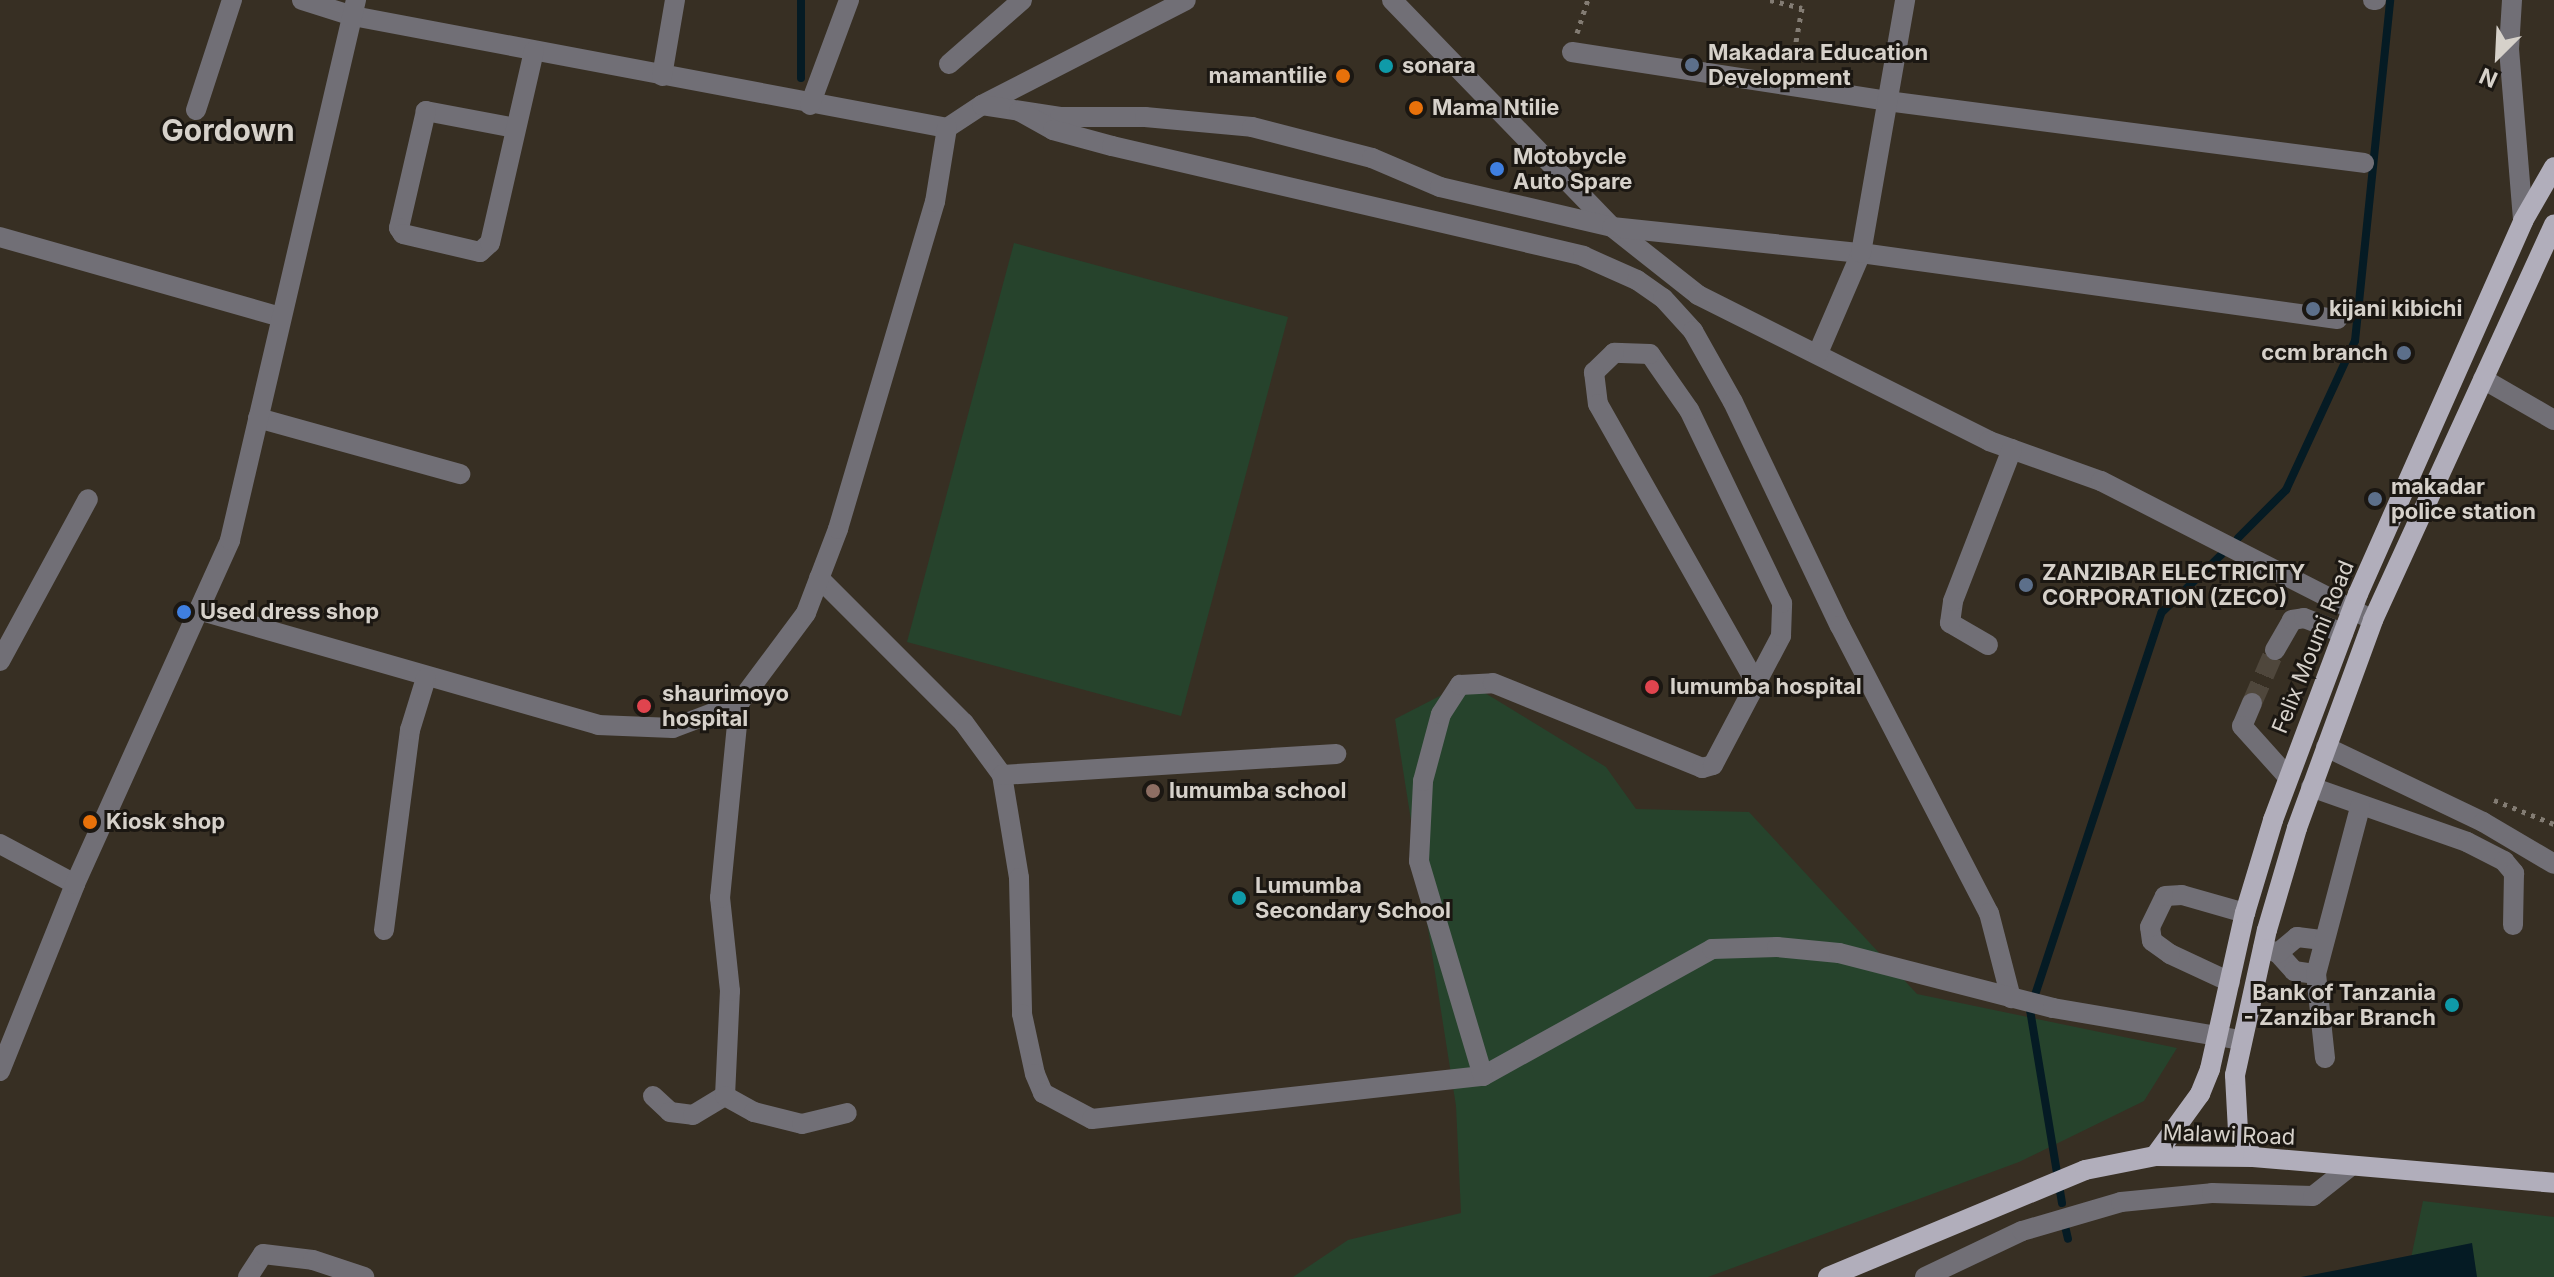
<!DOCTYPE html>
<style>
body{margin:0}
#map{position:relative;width:2554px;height:1277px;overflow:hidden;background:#372f23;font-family:Inter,sans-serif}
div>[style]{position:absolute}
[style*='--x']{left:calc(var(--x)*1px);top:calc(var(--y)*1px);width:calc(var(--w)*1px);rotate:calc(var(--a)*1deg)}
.green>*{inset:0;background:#26432c}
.water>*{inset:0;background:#051b24}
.stream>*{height:8px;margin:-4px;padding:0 4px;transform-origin:4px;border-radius:4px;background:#051b24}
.minor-tunnel>*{height:20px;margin-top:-10px;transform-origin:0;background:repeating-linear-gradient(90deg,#4f473c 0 20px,transparent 0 30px)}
.path>*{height:5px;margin-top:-2.5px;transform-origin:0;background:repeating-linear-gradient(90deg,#837c73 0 4px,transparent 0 10px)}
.minor>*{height:20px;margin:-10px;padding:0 10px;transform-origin:10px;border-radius:10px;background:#716f76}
.major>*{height:20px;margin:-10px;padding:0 10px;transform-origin:10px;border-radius:10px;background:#b1aebb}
.dots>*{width:22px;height:22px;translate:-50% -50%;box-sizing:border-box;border:4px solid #1b1712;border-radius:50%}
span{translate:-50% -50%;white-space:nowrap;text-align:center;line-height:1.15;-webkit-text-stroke:6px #1b1712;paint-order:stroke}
.poi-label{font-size:22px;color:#d6d1ca;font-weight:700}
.left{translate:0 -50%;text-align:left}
.right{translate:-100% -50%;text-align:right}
.street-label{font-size:22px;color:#d6d1ca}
.district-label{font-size:30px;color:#d6d1ca;font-weight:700}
.north{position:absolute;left:2458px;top:16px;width:80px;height:80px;-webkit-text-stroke:6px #1b1712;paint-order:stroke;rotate:204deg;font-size:22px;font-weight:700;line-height:32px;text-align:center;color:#d6d1ca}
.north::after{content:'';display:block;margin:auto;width:28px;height:36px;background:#d6d1ca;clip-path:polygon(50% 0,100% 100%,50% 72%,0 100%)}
</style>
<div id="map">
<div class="green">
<div style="clip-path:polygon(1014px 243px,1288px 317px,1181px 716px,907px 642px)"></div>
<div style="clip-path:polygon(1467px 682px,1606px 767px,1636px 809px,1749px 812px,1917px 994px,2177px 1048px,2144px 1101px,2019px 1162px,1708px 1277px,1293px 1277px,1348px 1240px,1461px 1213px,1456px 1106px,1395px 719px)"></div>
<div style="clip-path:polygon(2423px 1201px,2554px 1217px,2554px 1277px,2407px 1277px)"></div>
</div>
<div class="water">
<div style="clip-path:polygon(2472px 1243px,2477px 1277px,2301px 1277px,2348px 1268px)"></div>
</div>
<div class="stream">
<div style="--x:801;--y:0;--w:78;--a:90"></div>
<div style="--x:2238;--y:538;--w:68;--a:-45"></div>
<div style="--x:2286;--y:490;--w:164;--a:-65.2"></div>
<div style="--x:2355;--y:341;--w:343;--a:-84.1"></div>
<div style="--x:2062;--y:1203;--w:196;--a:-99.4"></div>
<div style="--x:2030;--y:1010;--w:419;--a:-71.7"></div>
<div style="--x:2162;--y:612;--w:83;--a:-44"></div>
<div style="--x:2065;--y:1226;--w:13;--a:77"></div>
</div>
<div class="minor-tunnel">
<div style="--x:2252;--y:703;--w:58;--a:-66.5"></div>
</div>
<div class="path">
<div style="--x:1770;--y:0;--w:33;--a:14"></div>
<div style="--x:1802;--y:8;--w:57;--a:100.1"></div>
<div style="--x:1577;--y:33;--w:35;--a:-72"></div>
<div style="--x:2494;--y:800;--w:65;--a:21.8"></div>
</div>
<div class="minor">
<div style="--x:302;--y:0;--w:53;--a:17.4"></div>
<div style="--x:353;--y:16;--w:604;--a:10.68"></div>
<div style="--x:947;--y:128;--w:42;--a:-33.3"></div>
<div style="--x:982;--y:105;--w:229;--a:-27.2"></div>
<div style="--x:1392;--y:0;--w:316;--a:45.9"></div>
<div style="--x:1612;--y:227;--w:110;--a:38.3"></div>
<div style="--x:1698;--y:295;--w:326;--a:26.6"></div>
<div style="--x:1989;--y:441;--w:119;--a:19.7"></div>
<div style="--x:2101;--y:481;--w:305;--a:27.1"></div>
<div style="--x:2373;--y:0;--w:3;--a:0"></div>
<div style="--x:2512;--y:0;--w:49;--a:93.5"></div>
<div style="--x:2509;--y:49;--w:173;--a:85.3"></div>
<div style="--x:1572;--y:52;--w:319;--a:8.8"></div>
<div style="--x:1887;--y:101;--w:481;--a:7.4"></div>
<div style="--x:949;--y:64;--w:97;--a:-41.2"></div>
<div style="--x:662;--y:76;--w:77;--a:-80.3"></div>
<div style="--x:810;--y:105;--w:112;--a:-69.6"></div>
<div style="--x:982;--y:105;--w:79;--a:8.7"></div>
<div style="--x:1060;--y:117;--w:85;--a:0"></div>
<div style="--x:1145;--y:117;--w:107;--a:5.3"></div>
<div style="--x:1252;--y:127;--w:124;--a:14.5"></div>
<div style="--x:1372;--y:158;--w:74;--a:23.1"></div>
<div style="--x:1440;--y:187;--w:177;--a:13.1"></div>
<div style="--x:1612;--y:227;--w:250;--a:6"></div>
<div style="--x:1861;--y:253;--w:481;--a:7.9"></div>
<div style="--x:196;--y:110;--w:116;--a:-71.9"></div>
<div style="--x:1019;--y:111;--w:39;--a:29"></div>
<div style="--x:1053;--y:130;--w:61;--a:15.2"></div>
<div style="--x:1112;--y:146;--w:484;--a:13.1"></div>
<div style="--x:1583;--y:256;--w:59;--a:24"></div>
<div style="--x:1637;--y:280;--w:32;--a:35"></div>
<div style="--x:1663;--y:298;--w:45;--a:47.7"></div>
<div style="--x:1693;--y:331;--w:81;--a:60.6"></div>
<div style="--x:1733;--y:402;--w:248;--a:64.5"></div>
<div style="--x:1840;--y:626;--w:323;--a:62.6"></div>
<div style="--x:1989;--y:913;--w:88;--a:75.5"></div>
<div style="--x:515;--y:128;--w:91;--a:-169.2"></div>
<div style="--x:426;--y:111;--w:120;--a:103"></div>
<div style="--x:399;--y:228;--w:7;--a:56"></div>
<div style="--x:403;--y:234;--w:79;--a:13.2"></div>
<div style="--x:480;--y:252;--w:13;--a:-42"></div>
<div style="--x:490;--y:243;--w:197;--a:-77.1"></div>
<div style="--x:0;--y:237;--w:292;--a:15.9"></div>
<div style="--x:1818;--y:353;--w:109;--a:-66.7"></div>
<div style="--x:1861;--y:253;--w:257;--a:-80.1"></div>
<div style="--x:2483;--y:379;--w:82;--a:30"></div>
<div style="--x:258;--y:418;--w:210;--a:15.5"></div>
<div style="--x:819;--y:578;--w:205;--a:45"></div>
<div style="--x:964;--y:723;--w:64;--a:53.8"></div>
<div style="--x:1002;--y:775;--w:104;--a:80.6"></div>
<div style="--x:1019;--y:878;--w:136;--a:88.7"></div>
<div style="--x:1022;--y:1014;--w:61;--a:77.8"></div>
<div style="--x:1035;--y:1074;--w:21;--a:67"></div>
<div style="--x:1043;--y:1093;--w:55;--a:28"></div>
<div style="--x:1092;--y:1119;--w:393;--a:-6.3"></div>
<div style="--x:1483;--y:1076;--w:262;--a:-29"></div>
<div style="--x:1712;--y:949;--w:65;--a:-1.8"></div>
<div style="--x:1777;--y:947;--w:62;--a:5.5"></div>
<div style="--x:1839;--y:953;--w:221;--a:14.4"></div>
<div style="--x:2053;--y:1008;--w:190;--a:9.7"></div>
<div style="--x:198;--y:610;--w:416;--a:16"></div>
<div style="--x:598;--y:725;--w:75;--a:2.3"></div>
<div style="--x:673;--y:728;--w:71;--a:-20.7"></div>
<div style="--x:1988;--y:645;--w:44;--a:-149.9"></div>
<div style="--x:1950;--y:623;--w:22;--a:-82"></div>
<div style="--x:1953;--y:601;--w:163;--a:-68.8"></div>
<div style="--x:2275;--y:650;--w:34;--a:-60"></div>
<div style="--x:2292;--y:620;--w:12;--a:-9"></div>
<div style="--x:2304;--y:618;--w:42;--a:21"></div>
<div style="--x:0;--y:661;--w:184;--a:-61.5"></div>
<div style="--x:2252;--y:703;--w:25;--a:113"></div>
<div style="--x:2242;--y:726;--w:69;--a:48"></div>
<div style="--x:2326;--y:747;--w:174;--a:25.5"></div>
<div style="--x:2483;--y:822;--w:82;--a:30.6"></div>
<div style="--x:1002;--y:775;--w:335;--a:-3.6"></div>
<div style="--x:2311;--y:787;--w:165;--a:19.4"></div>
<div style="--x:2467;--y:842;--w:42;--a:27.2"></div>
<div style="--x:2504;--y:861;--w:16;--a:50"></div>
<div style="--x:2514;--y:873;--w:52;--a:91.1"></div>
<div style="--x:0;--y:844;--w:85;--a:28.1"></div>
<div style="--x:384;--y:930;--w:202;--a:-82.6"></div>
<div style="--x:410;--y:730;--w:54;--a:-72.9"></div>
<div style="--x:2263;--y:948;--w:16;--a:18"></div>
<div style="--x:2278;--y:953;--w:24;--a:48"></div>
<div style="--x:2294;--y:971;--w:22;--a:8"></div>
<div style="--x:2278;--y:953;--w:25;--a:-40"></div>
<div style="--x:2297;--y:937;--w:24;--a:7"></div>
<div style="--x:2230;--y:982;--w:66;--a:-155"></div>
<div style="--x:2170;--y:954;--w:22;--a:-144"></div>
<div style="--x:2152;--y:941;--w:14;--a:-98"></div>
<div style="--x:2150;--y:927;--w:34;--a:-64"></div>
<div style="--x:2165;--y:896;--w:17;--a:-3"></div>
<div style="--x:2182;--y:895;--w:66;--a:15.9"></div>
<div style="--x:2325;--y:1058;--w:84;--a:-96.1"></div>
<div style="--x:2316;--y:974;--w:173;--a:-75.2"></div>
<div style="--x:0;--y:1071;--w:201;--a:-68.1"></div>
<div style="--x:75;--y:884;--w:377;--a:-65.7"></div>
<div style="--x:230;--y:540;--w:555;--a:-76.87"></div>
<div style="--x:1483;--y:1076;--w:224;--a:-106.6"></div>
<div style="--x:1419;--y:861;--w:80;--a:-87.1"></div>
<div style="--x:1423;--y:781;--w:69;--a:-75"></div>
<div style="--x:1441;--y:714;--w:35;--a:-57"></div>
<div style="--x:1460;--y:685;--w:33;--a:-3"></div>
<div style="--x:1493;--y:683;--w:226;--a:22.1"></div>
<div style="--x:1702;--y:768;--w:11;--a:-15"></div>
<div style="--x:1713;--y:765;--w:146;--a:-62.2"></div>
<div style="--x:1781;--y:636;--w:33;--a:-88"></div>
<div style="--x:1782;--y:603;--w:214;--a:-115.7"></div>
<div style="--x:1689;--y:410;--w:68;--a:-124.9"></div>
<div style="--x:1650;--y:354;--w:36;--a:-178"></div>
<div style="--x:1614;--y:353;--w:28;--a:136"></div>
<div style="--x:1594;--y:372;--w:32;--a:83"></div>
<div style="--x:1598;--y:404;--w:317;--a:60.5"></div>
<div style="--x:653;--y:1096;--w:23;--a:43"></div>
<div style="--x:670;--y:1112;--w:23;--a:7"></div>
<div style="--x:693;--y:1115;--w:37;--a:-31"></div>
<div style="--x:725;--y:1096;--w:105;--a:-87.3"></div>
<div style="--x:730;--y:991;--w:94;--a:-96.1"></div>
<div style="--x:720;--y:898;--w:196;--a:-84.4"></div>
<div style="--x:739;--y:703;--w:112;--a:-53.3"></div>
<div style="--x:806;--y:613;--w:90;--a:-69.1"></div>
<div style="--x:838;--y:529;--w:341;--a:-73.5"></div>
<div style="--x:935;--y:202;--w:75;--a:-80.8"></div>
<div style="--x:725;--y:1096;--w:33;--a:29"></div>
<div style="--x:754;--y:1112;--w:49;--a:14"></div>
<div style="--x:802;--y:1124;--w:46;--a:-13.7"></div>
<div style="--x:248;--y:1277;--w:27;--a:-57"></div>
<div style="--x:263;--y:1254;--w:50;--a:6.8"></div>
<div style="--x:313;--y:1260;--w:54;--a:18.4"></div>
<div style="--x:1925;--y:1277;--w:107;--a:-25.4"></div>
<div style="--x:2022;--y:1231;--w:103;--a:-16.3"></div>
<div style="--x:2121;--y:1202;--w:91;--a:-5.6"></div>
<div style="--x:2212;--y:1193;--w:101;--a:1.7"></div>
<div style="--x:2313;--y:1196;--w:48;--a:-38.3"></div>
</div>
<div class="major">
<div style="--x:2155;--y:1156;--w:77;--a:-54"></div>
<div style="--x:2200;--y:1094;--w:27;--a:-68"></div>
<div style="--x:2210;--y:1069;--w:160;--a:-77.4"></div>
<div style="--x:2245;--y:913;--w:97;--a:-73.2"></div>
<div style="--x:2273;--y:820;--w:241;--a:-69.4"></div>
<div style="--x:2358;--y:594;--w:408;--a:-66.1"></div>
<div style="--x:2523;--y:221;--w:62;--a:-60.1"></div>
<div style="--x:2253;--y:1157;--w:30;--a:-120"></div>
<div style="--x:2238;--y:1131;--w:56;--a:-93.1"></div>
<div style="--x:2235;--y:1075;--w:148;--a:-77.6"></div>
<div style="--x:2267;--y:930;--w:106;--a:-73.6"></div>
<div style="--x:2297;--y:828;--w:221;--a:-69.9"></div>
<div style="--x:2373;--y:620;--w:435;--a:-65.4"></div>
<div style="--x:1828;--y:1277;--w:278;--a:-22.6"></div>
<div style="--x:2085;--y:1170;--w:71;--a:-11.3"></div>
<div style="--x:2155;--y:1156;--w:98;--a:0.6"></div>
<div style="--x:2253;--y:1157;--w:302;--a:4.9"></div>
</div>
<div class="dots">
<div style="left:1692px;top:65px;background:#5c6f8a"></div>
<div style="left:1386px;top:66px;background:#0f9aa8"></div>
<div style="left:1343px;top:76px;background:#e8710a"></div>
<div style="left:1416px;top:108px;background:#e8710a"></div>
<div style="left:1497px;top:169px;background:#3f7fe0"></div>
<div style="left:2313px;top:309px;background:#5c6f8a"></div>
<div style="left:2404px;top:353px;background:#5c6f8a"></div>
<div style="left:2375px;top:499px;background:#5c6f8a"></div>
<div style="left:2026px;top:585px;background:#5c6f8a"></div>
<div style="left:184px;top:612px;background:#3f7fe0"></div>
<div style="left:1652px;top:687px;background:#e0444e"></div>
<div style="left:644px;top:706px;background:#e0444e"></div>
<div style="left:1153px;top:791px;background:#8d6e63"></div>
<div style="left:90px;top:822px;background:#e8710a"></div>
<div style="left:1239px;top:898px;background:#0f9aa8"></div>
<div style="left:2452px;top:1005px;background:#0f9aa8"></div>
</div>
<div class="poi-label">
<span class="left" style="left:1708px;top:65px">Makadara Education<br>Development</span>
<span class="left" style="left:1402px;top:66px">sonara</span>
<span class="right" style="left:1327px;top:76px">mamantilie</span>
<span class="left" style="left:1432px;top:108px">Mama Ntilie</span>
<span class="left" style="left:1513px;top:169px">Motobycle<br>Auto Spare</span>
<span class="left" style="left:2329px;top:309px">kijani kibichi</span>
<span class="right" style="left:2388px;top:353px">ccm branch</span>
<span class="left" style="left:2391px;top:499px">makadar<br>police station</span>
<span class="left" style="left:2042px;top:585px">ZANZIBAR ELECTRICITY<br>CORPORATION (ZECO)</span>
<span class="left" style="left:200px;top:612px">Used dress shop</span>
<span class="left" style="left:1670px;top:687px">lumumba hospital</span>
<span class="left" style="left:662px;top:706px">shaurimoyo<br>hospital</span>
<span class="left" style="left:1169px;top:791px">lumumba school</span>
<span class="left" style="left:106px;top:822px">Kiosk shop</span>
<span class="left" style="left:1255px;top:898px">Lumumba<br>Secondary School</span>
<span class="right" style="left:2436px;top:1005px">Bank of Tanzania<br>- Zanzibar Branch</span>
</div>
<div class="street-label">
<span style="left:2313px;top:647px;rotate:-68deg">Felix Moumi Road</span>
<span style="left:2229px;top:1135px;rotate:2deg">Malawi Road</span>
</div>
<div class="district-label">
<span style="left:228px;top:130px">Gordown</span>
</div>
<div class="north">N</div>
</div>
